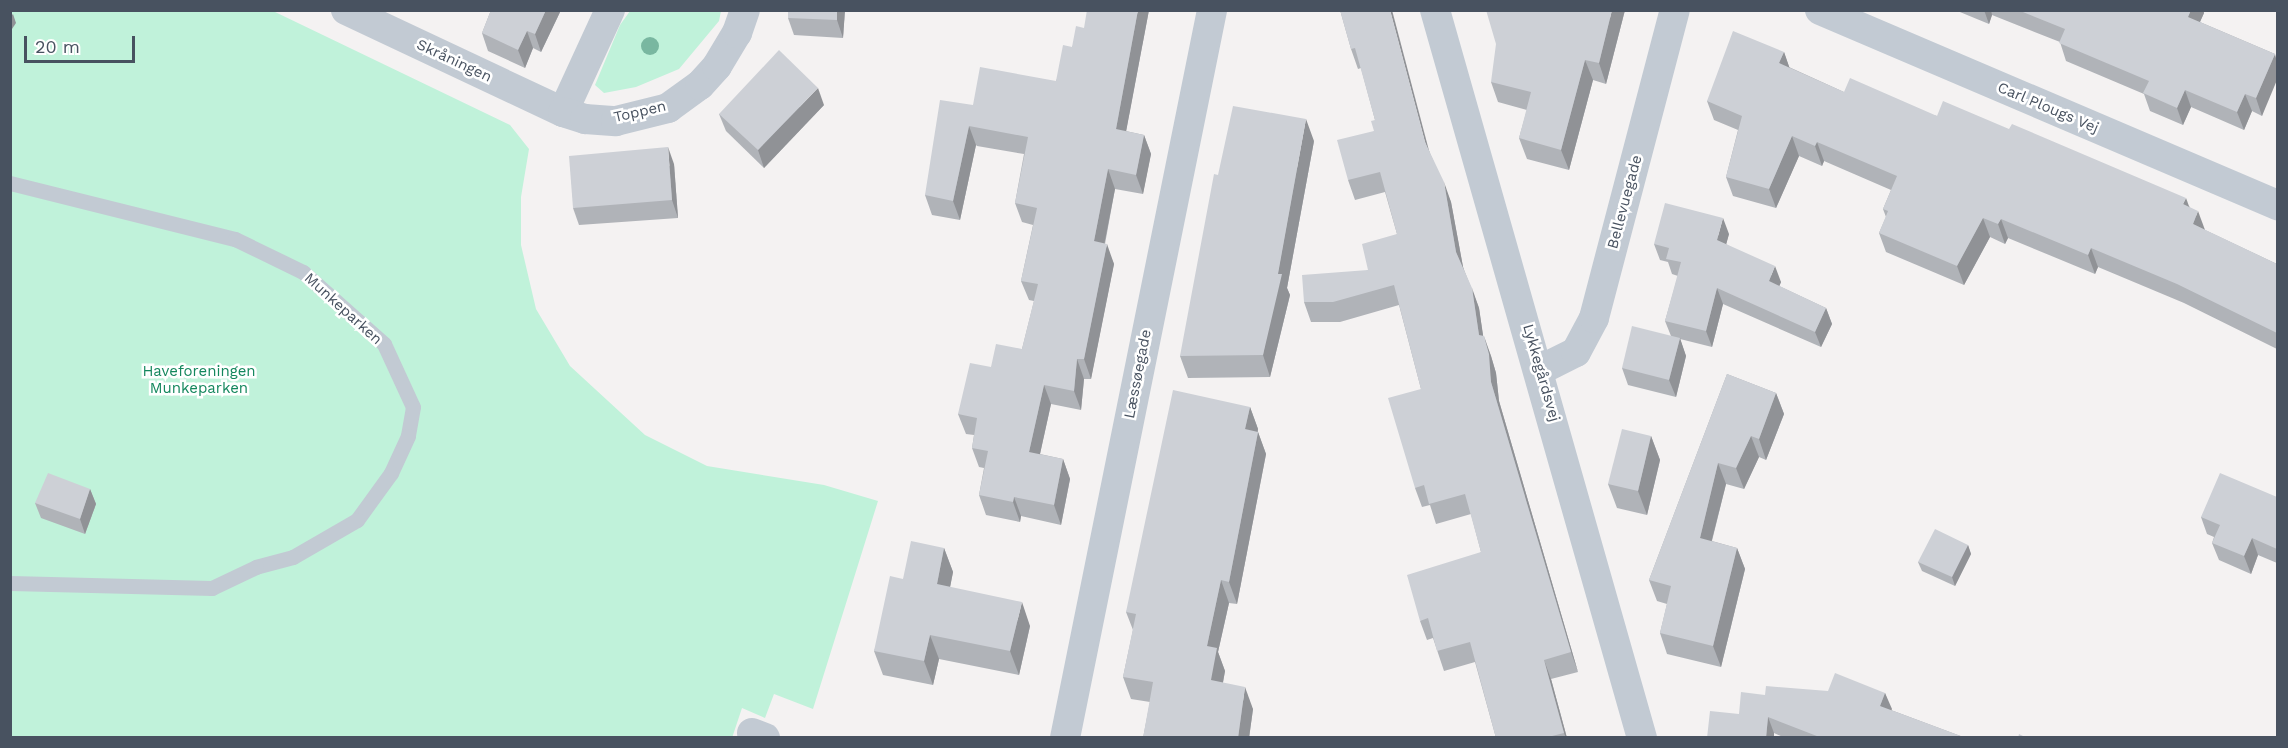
<!DOCTYPE html>
<meta charset="utf-8">
<style>
body{margin:0}
#map{position:relative;width:2288px;height:748px;overflow:hidden;background:#f4f2f2;font-family:"Work Sans",sans-serif}
div>[style]{position:absolute}
[style*='--x']{left:calc(var(--x)*1px);top:calc(var(--y)*1px);width:calc(var(--w)*1px);rotate:calc(var(--a)*1deg)}
.green>*{inset:0;background:#c0f2da}
.service>*{height:15px;margin:-7.5px;padding:0 7.5px;transform-origin:7.5px;border-radius:7.5px;background:#c2cad3}
.minor>*{height:30px;margin:-15px;padding:0 15px;transform-origin:15px;border-radius:15px;background:#c2cad3}
.trees>*{width:18px;height:18px;margin:-9px;border-radius:50%;background:#79b7a0}
.wall>*{inset:0;background:#b0b3b8}
.shaded-wall>*{inset:0;background:#909296}
.building>*{inset:0;background:#cdd0d6}
span{translate:-50% -50%;white-space:nowrap;text-align:center;line-height:1.15;-webkit-text-stroke:5px #fff;paint-order:stroke}
.street-label{font-size:15px;color:#485260}
.park-label{font-size:15px;color:#14875d}
.frame{position:absolute;inset:0;border:12px solid #485260;pointer-events:none}
.scale{position:absolute;left:24px;top:36px;width:111px;height:27px;box-sizing:border-box;border:3px solid #485260;border-top:0;padding-left:8px;font-size:18px;line-height:21px;white-space:nowrap;color:#485260;-webkit-text-stroke:4px #fff;paint-order:stroke}
</style>
<div id="map">
<div class="green">
<div style="clip-path:polygon(10px 11px,273px 11px,510px 125px,529px 149px,521px 197px,521px 245px,536px 309px,570px 366px,645px 435px,707px 466px,824px 485px,878px 501px,813px 709px,774px 694px,765px 718px,742px 708px,732px 738px,11px 737px)"></div>
<div style="clip-path:polygon(630px 11px,630px 10px,721px 11px,719px 21px,679px 69px,636px 87px,604px 93px,595px 85px,620px 25px)"></div>
</div>
<div class="service">
<div style="--x:10;--y:183;--w:232;--a:14"></div>
<div style="--x:235;--y:239;--w:76;--a:25.9"></div>
<div style="--x:303;--y:272;--w:108;--a:41.6"></div>
<div style="--x:384;--y:344;--w:69;--a:65.3"></div>
<div style="--x:413;--y:407;--w:29;--a:100"></div>
<div style="--x:408;--y:436;--w:41;--a:114.7"></div>
<div style="--x:391;--y:473;--w:58;--a:125.9"></div>
<div style="--x:357;--y:520;--w:74;--a:150"></div>
<div style="--x:293;--y:557;--w:38;--a:165"></div>
<div style="--x:256;--y:567;--w:49;--a:154.5"></div>
<div style="--x:212;--y:588;--w:202;--a:-178.6"></div>
</div>
<div class="minor">
<div style="--x:346;--y:10;--w:240;--a:25.2"></div>
<div style="--x:610;--y:10;--w:112;--a:114.7"></div>
<div style="--x:563;--y:112;--w:23;--a:18"></div>
<div style="--x:585;--y:119;--w:31;--a:4"></div>
<div style="--x:616;--y:121;--w:54;--a:-14"></div>
<div style="--x:668;--y:108;--w:39;--a:-36"></div>
<div style="--x:700;--y:85;--w:25;--a:-48"></div>
<div style="--x:717;--y:66;--w:39;--a:-59"></div>
<div style="--x:737;--y:33;--w:24;--a:-71"></div>
<div style="--x:1435;--y:10;--w:757;--a:74.13"></div>
<div style="--x:1820;--y:10;--w:498;--a:23.1"></div>
<div style="--x:1540;--y:370;--w:40;--a:-26.6"></div>
<div style="--x:1576;--y:352;--w:38;--a:-62"></div>
<div style="--x:1594;--y:318;--w:318;--a:-75.3"></div>
<div style="--x:752;--y:733;--w:14;--a:21"></div>
<div style="--x:1065;--y:738;--w:743;--a:-78.58"></div>
</div>
<div class="trees">
<div style="left:650px;top:46px"></div>
</div>
<div class="wall">
<div style="clip-path:polygon(491px 10px,561px 10px,541px 52px,533px 48px,525px 68px,488px 51px,482px 33px)"></div>
<div style="clip-path:polygon(845px 10px,843px 38px,794px 35px,788px 18px)"></div>
<div style="clip-path:polygon(1149px 10px,1126px 131px,1144px 135px,1151px 154px,1143px 194px,1115px 189px,1105px 244px,1114px 264px,1091px 379px,1084px 379px,1081px 410px,1051px 404px,1040px 454px,1063px 459px,1070px 479px,1061px 525px,1021px 516px,1020px 522px,986px 515px,979px 495px,984px 468px,979px 467px,972px 448px,974px 435px,966px 434px,958px 414px,991px 367px,1022px 349px,1034px 301px,1029px 300px,1021px 281px,1033px 225px,1022px 222px,1015px 203px,1024px 154px,977px 146px,976px 145px,960px 220px,932px 215px,925px 195px,973px 105px,1056px 81px,1072px 47px,1084px 28px)"></div>
<div style="clip-path:polygon(1340px 10px,1429px 151px,1451px 202px,1463px 267px,1479px 308px,1483px 336px,1491px 356px,1496px 373px,1499px 401px,1578px 672px,1551px 679px,1567px 738px,1496px 738px,1475px 662px,1444px 671px,1433px 638px,1427px 640px,1420px 621px,1481px 552px,1471px 514px,1436px 524px,1430px 505px,1422px 507px,1415px 488px,1421px 389px,1399px 305px,1340px 322px,1311px 322px,1304px 302px,1368px 270px,1397px 234px,1385px 192px,1355px 200px,1348px 180px,1374px 131px,1375px 120px,1361px 68px,1358px 69px,1351px 49px)"></div>
<div style="clip-path:polygon(1625px 10px,1606px 84px,1593px 80px,1569px 170px,1527px 159px,1519px 138px,1527px 110px,1498px 102px,1491px 82px)"></div>
<div style="clip-path:polygon(1955px 10px,2203px 10px,2204px 13px,2200px 22px,2275px 54px,2262px 116px,2252px 111px,2244px 130px,2191px 107px,2183px 125px,2150px 111px,2144px 94px,2066px 61px,2060px 42px,1992px 15px,1989px 24px)"></div>
<div style="clip-path:polygon(1784px 52px,1789px 67px,1844px 92px,1937px 116px,2189px 206px,2205px 230px,2277px 264px,2277px 349px,2184px 303px,2098px 267px,2095px 274px,2008px 238px,2005px 244px,1990px 237px,1964px 285px,1886px 252px,1879px 233px,1886px 217px,1883px 209px,1891px 190px,1824px 161px,1822px 166px,1799px 156px,1776px 208px,1733px 196px,1726px 177px,1738px 130px,1714px 120px,1707px 101px)"></div>
<div style="clip-path:polygon(824px 105px,764px 168px,726px 131px,719px 114px)"></div>
<div style="clip-path:polygon(1314px 141px,1287px 288px,1290px 295px,1270px 377px,1188px 378px,1180px 356px)"></div>
<div style="clip-path:polygon(674px 164px,678px 218px,579px 225px,573px 208px)"></div>
<div style="clip-path:polygon(1729px 234px,1726px 244px,1781px 282px,1779px 286px,1826px 308px,1832px 324px,1821px 347px,1723px 304px,1712px 347px,1680px 339px,1686px 356px,1676px 397px,1628px 385px,1622px 368px,1671px 336px,1665px 321px,1678px 276px,1672px 274px,1668px 262px,1660px 260px,1654px 244px)"></div>
<div style="clip-path:polygon(1727px 374px,1776px 393px,1784px 414px,1766px 460px,1759px 457px,1744px 489px,1726px 484px,1712px 541px,1737px 548px,1745px 569px,1721px 667px,1667px 654px,1660px 633px,1667px 604px,1657px 601px,1649px 580px)"></div>
<div style="clip-path:polygon(1250px 407px,1258px 429px,1258px 432px,1266px 454px,1237px 604px,1229px 603px,1218px 652px,1225px 671px,1223px 683px,1253px 709px,1249px 738px,1143px 738px,1150px 702px,1131px 699px,1123px 677px,1133px 630px,1126px 612px)"></div>
<div style="clip-path:polygon(1651px 436px,1660px 460px,1647px 515px,1617px 508px,1608px 484px)"></div>
<div style="clip-path:polygon(90px 489px,96px 504px,85px 534px,41px 518px,35px 503px)"></div>
<div style="clip-path:polygon(2277px 497px,2277px 563px,2258px 555px,2251px 574px,2219px 560px,2212px 543px,2214px 537px,2207px 534px,2201px 517px)"></div>
<div style="clip-path:polygon(1968px 545px,1971px 554px,1955px 586px,1922px 571px,1918px 562px)"></div>
<div style="clip-path:polygon(944px 548px,953px 572px,950px 587px,1030px 626px,1019px 675px,939px 659px,933px 685px,883px 675px,874px 651px,903px 579px)"></div>
<div style="clip-path:polygon(1828px 691px,1885px 693px,1891px 710px,1966px 738px,1785px 738px,1774px 733px,1774px 738px,1707px 738px,1739px 714px)"></div>
</div>
<div class="shaded-wall">
<div style="clip-path:polygon(546px 10px,561px 10px,541px 52px,535px 34px)"></div>
<div style="clip-path:polygon(837px 10px,845px 10px,843px 38px,837px 20px)"></div>
<div style="clip-path:polygon(1138px 10px,1149px 10px,1123px 148px,1116px 129px)"></div>
<div style="clip-path:polygon(1390px 10px,1392px 10px,1432px 162px,1425px 142px)"></div>
<div style="clip-path:polygon(1612px 10px,1625px 10px,1606px 84px,1599px 63px)"></div>
<div style="clip-path:polygon(1984px 10px,1991px 10px,1992px 15px,1989px 24px)"></div>
<div style="clip-path:polygon(2191px 10px,2203px 10px,2204px 13px,2194px 35px,2188px 17px)"></div>
<div style="clip-path:polygon(13px 14px,16px 23px,10px 32px,10px 17px)"></div>
<div style="clip-path:polygon(527px 31px,533px 48px,525px 68px,518px 50px)"></div>
<div style="clip-path:polygon(1784px 52px,1791px 72px,1779px 63px)"></div>
<div style="clip-path:polygon(2275px 54px,2277px 62px,2277px 80px,2262px 116px,2256px 98px)"></div>
<div style="clip-path:polygon(1585px 60px,1593px 80px,1569px 170px,1561px 150px)"></div>
<div style="clip-path:polygon(818px 88px,824px 105px,764px 168px,758px 150px)"></div>
<div style="clip-path:polygon(2185px 90px,2191px 107px,2183px 125px,2177px 108px)"></div>
<div style="clip-path:polygon(2245px 94px,2252px 111px,2244px 130px,2237px 112px)"></div>
<div style="clip-path:polygon(972px 112px,969px 126px,976px 145px,960px 220px,953px 201px)"></div>
<div style="clip-path:polygon(1306px 119px,1314px 141px,1287px 288px,1290px 295px,1270px 377px,1263px 355px)"></div>
<div style="clip-path:polygon(1144px 135px,1151px 154px,1143px 194px,1136px 175px)"></div>
<div style="clip-path:polygon(1792px 136px,1799px 156px,1776px 208px,1769px 189px)"></div>
<div style="clip-path:polygon(1817px 142px,1824px 161px,1822px 166px,1815px 146px)"></div>
<div style="clip-path:polygon(668px 147px,674px 164px,678px 218px,672px 200px)"></div>
<div style="clip-path:polygon(1108px 169px,1115px 189px,1101px 261px,1094px 241px)"></div>
<div style="clip-path:polygon(1444px 182px,1451px 202px,1464px 272px,1456px 252px)"></div>
<div style="clip-path:polygon(2186px 198px,2193px 217px,2183px 204px)"></div>
<div style="clip-path:polygon(2198px 211px,2205px 230px,2193px 224px)"></div>
<div style="clip-path:polygon(1723px 218px,1729px 234px,1723px 256px,1717px 240px)"></div>
<div style="clip-path:polygon(1983px 218px,1990px 237px,1964px 285px,1957px 266px)"></div>
<div style="clip-path:polygon(2001px 219px,2008px 238px,2005px 244px,1998px 224px)"></div>
<div style="clip-path:polygon(1107px 244px,1114px 264px,1091px 379px,1084px 359px)"></div>
<div style="clip-path:polygon(2091px 248px,2098px 267px,2095px 274px,2088px 255px)"></div>
<div style="clip-path:polygon(1775px 266px,1781px 282px,1775px 297px,1769px 281px)"></div>
<div style="clip-path:polygon(1472px 288px,1479px 308px,1486px 355px,1479px 335px)"></div>
<div style="clip-path:polygon(1717px 288px,1723px 304px,1712px 347px,1706px 331px)"></div>
<div style="clip-path:polygon(1826px 308px,1832px 324px,1821px 347px,1815px 332px)"></div>
<div style="clip-path:polygon(1484px 336px,1491px 356px,1496px 373px,1499px 401px,1578px 672px,1571px 652px,1491px 382px)"></div>
<div style="clip-path:polygon(1680px 338px,1686px 356px,1676px 397px,1669px 380px)"></div>
<div style="clip-path:polygon(1077px 359px,1084px 379px,1081px 410px,1074px 391px)"></div>
<div style="clip-path:polygon(1044px 385px,1051px 404px,1036px 472px,1029px 452px)"></div>
<div style="clip-path:polygon(1776px 393px,1784px 414px,1766px 460px,1759px 439px)"></div>
<div style="clip-path:polygon(1250px 407px,1258px 429px,1253px 451px,1245px 429px)"></div>
<div style="clip-path:polygon(1258px 432px,1266px 454px,1237px 604px,1229px 582px)"></div>
<div style="clip-path:polygon(1651px 436px,1660px 460px,1647px 515px,1638px 491px)"></div>
<div style="clip-path:polygon(1751px 436px,1759px 457px,1744px 489px,1736px 468px)"></div>
<div style="clip-path:polygon(1063px 459px,1070px 479px,1061px 525px,1054px 505px)"></div>
<div style="clip-path:polygon(1718px 463px,1726px 484px,1707px 559px,1700px 538px)"></div>
<div style="clip-path:polygon(90px 489px,96px 504px,85px 534px,80px 519px)"></div>
<div style="clip-path:polygon(1014px 497px,1021px 516px,1020px 522px,1013px 502px)"></div>
<div style="clip-path:polygon(2252px 538px,2258px 555px,2251px 574px,2244px 556px)"></div>
<div style="clip-path:polygon(1968px 545px,1971px 554px,1955px 586px,1952px 577px)"></div>
<div style="clip-path:polygon(944px 548px,953px 572px,946px 608px,937px 584px)"></div>
<div style="clip-path:polygon(1737px 548px,1745px 569px,1721px 667px,1713px 646px)"></div>
<div style="clip-path:polygon(1221px 580px,1229px 603px,1218px 652px,1225px 671px,1219px 703px,1211px 680px,1207px 646px)"></div>
<div style="clip-path:polygon(1022px 602px,1030px 626px,1019px 675px,1010px 651px)"></div>
<div style="clip-path:polygon(930px 635px,939px 659px,933px 685px,924px 661px)"></div>
<div style="clip-path:polygon(1544px 660px,1551px 679px,1567px 738px,1566px 738px,1564px 733px)"></div>
<div style="clip-path:polygon(1245px 687px,1253px 709px,1249px 738px,1238px 738px)"></div>
<div style="clip-path:polygon(1885px 693px,1892px 709px,1886px 723px,1880px 706px)"></div>
<div style="clip-path:polygon(1768px 717px,1774px 733px,1774px 738px,1766px 738px)"></div>
</div>
<div class="building">
<div style="clip-path:polygon(491px 10px,546px 10px,535px 34px,527px 31px,518px 50px,482px 33px)"></div>
<div style="clip-path:polygon(788px 10px,837px 10px,837px 20px,788px 18px)"></div>
<div style="clip-path:polygon(1087px 10px,1138px 10px,1116px 129px,1144px 135px,1136px 175px,1108px 169px,1094px 241px,1107px 244px,1084px 359px,1077px 359px,1074px 391px,1044px 385px,1029px 452px,1063px 459px,1054px 505px,1014px 497px,1013px 502px,979px 495px,988px 451px,972px 448px,977px 418px,958px 414px,970px 363px,991px 367px,996px 344px,1022px 349px,1038px 284px,1021px 281px,1037px 208px,1015px 203px,1028px 137px,969px 126px,972px 112px,953px 201px,925px 195px,940px 100px,973px 105px,980px 67px,1056px 81px,1063px 45px,1072px 47px,1076px 26px,1084px 28px)"></div>
<div style="clip-path:polygon(1340px 10px,1390px 10px,1425px 142px,1444px 182px,1456px 252px,1472px 288px,1479px 335px,1484px 336px,1489px 354px,1491px 382px,1571px 652px,1544px 660px,1564px 733px,1552px 736px,1552px 738px,1496px 738px,1470px 642px,1437px 651px,1428px 618px,1420px 621px,1407px 575px,1481px 552px,1465px 494px,1429px 504px,1424px 485px,1415px 488px,1388px 398px,1421px 389px,1394px 285px,1333px 302px,1304px 302px,1302px 275px,1368px 270px,1362px 244px,1397px 234px,1380px 172px,1348px 180px,1337px 140px,1374px 131px,1371px 121px,1375px 120px,1355px 48px,1351px 49px)"></div>
<div style="clip-path:polygon(1486px 10px,1612px 10px,1599px 63px,1585px 60px,1561px 150px,1519px 138px,1531px 92px,1491px 82px,1496px 44px)"></div>
<div style="clip-path:polygon(2018px 10px,2191px 10px,2188px 17px,2275px 54px,2256px 98px,2245px 94px,2237px 112px,2185px 90px,2177px 108px,2143px 93px,2149px 81px,2059px 43px,2065px 29px)"></div>
<div style="clip-path:polygon(1733px 31px,1784px 52px,1779px 63px,1844px 92px,1850px 78px,1937px 116px,1943px 101px,2009px 129px,2012px 124px,2186px 198px,2183px 204px,2198px 211px,2193px 224px,2277px 264px,2277px 333px,2177px 284px,2091px 248px,2088px 255px,2001px 219px,1998px 224px,1983px 218px,1957px 266px,1879px 233px,1888px 211px,1883px 209px,1897px 176px,1817px 142px,1815px 146px,1792px 136px,1769px 189px,1726px 177px,1742px 116px,1707px 101px)"></div>
<div style="clip-path:polygon(779px 50px,818px 88px,758px 150px,719px 114px)"></div>
<div style="clip-path:polygon(1233px 106px,1306px 119px,1278px 274px,1282px 274px,1263px 355px,1180px 356px,1214px 174px,1218px 175px)"></div>
<div style="clip-path:polygon(668px 147px,672px 200px,573px 208px,569px 156px)"></div>
<div style="clip-path:polygon(1665px 203px,1723px 218px,1717px 240px,1775px 266px,1769px 281px,1826px 308px,1815px 332px,1717px 288px,1706px 331px,1665px 321px,1681px 262px,1666px 259px,1669px 248px,1654px 244px)"></div>
<div style="clip-path:polygon(1632px 326px,1680px 338px,1669px 380px,1622px 368px)"></div>
<div style="clip-path:polygon(1727px 374px,1776px 393px,1759px 439px,1751px 436px,1736px 468px,1718px 463px,1700px 538px,1737px 548px,1713px 646px,1660px 633px,1671px 586px,1649px 580px)"></div>
<div style="clip-path:polygon(1173px 390px,1250px 407px,1245px 429px,1258px 432px,1229px 582px,1221px 580px,1207px 646px,1217px 648px,1211px 680px,1245px 687px,1238px 738px,1143px 738px,1153px 682px,1123px 677px,1136px 614px,1126px 612px)"></div>
<div style="clip-path:polygon(1622px 429px,1651px 436px,1638px 491px,1608px 484px)"></div>
<div style="clip-path:polygon(48px 473px,90px 489px,80px 519px,35px 503px)"></div>
<div style="clip-path:polygon(2220px 473px,2277px 497px,2277px 549px,2252px 538px,2244px 556px,2212px 543px,2220px 525px,2201px 517px)"></div>
<div style="clip-path:polygon(1935px 529px,1968px 545px,1952px 577px,1918px 562px)"></div>
<div style="clip-path:polygon(911px 541px,944px 548px,937px 584px,1022px 602px,1010px 651px,930px 635px,924px 661px,874px 651px,890px 576px,903px 579px)"></div>
<div style="clip-path:polygon(1835px 673px,1885px 693px,1880px 706px,1966px 738px,1822px 738px,1768px 717px,1766px 738px,1707px 738px,1710px 711px,1739px 714px,1741px 692px,1765px 695px,1766px 686px,1828px 691px)"></div>
<div style="clip-path:polygon(2019px 734px,2027px 738px,2018px 738px)"></div>
</div>
<div class="street-label">
<span style="left:454px;top:61px;rotate:25deg">Skråningen</span>
<span style="left:2048px;top:108px;rotate:23deg">Carl Plougs Vej</span>
<span style="left:640px;top:112px;rotate:-13deg">Toppen</span>
<span style="left:1625px;top:202px;rotate:-75deg">Bellevuegade</span>
<span style="left:343px;top:309px;rotate:42deg">Munkeparken</span>
<span style="left:1541px;top:373px;rotate:74deg">Lykkegårdsvej</span>
<span style="left:1138px;top:374px;rotate:-79deg">Læssøegade</span>
</div>
<div class="park-label">
<span style="left:199px;top:380px">Haveforeningen<br>Munkeparken</span>
</div>
<div class="frame"></div>
<div class="scale">20 m</div>
</div>
